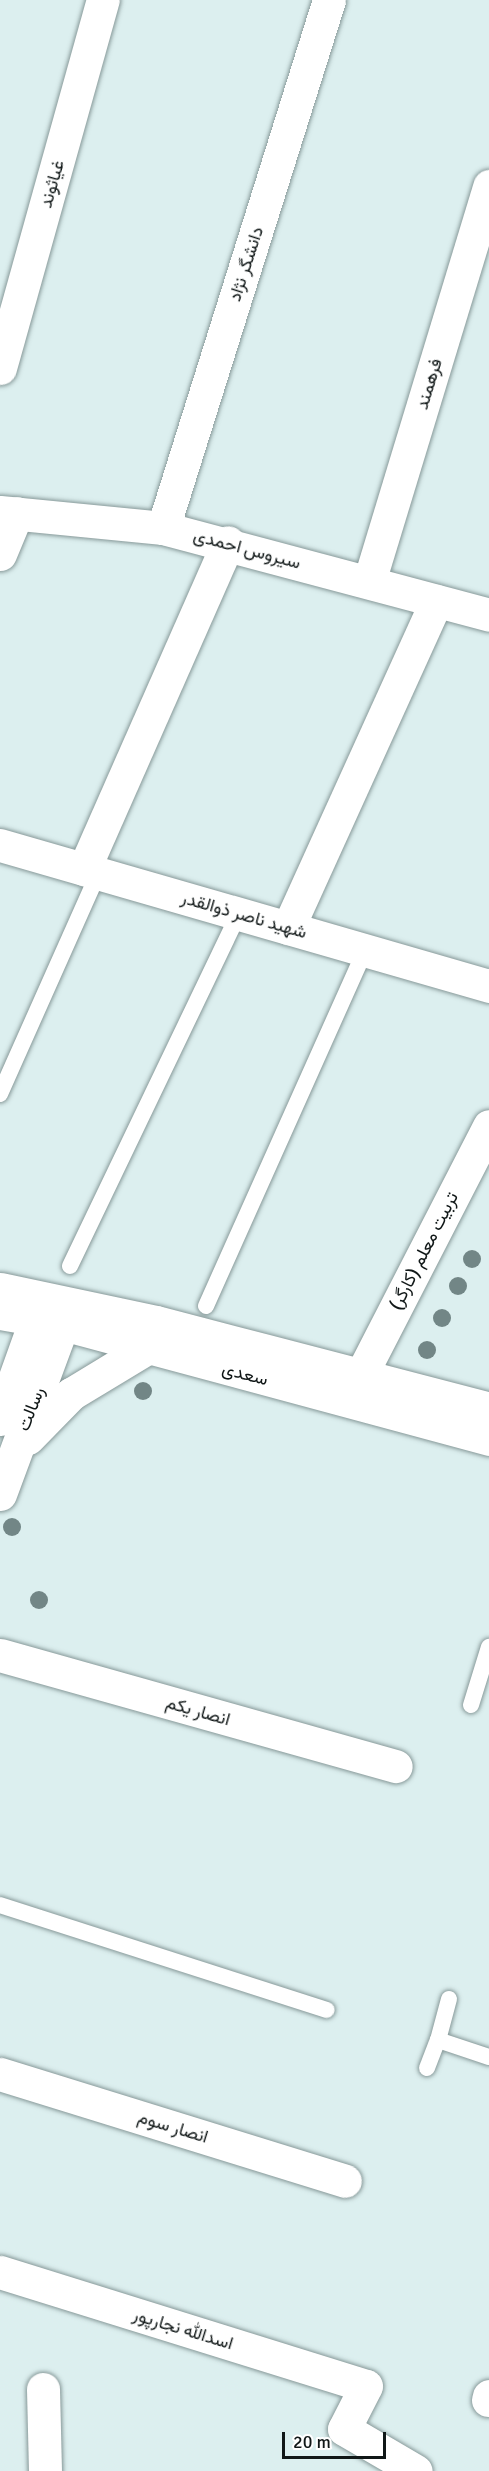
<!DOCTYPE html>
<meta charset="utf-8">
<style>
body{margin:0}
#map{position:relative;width:489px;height:2471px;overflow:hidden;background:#dcefef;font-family:Signika,Vazirmatn,sans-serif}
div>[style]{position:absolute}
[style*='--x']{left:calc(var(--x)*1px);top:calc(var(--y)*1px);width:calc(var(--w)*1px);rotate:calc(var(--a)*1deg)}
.roads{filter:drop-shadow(0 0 2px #879999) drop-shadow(0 0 2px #879999)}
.lane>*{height:16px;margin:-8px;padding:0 8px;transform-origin:8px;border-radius:8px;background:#fff}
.street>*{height:33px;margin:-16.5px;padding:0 16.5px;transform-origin:16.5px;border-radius:16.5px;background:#fff}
.secondary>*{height:33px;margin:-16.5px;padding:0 16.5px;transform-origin:16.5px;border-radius:16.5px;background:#fff}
.trees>*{width:18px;height:18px;margin:-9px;border-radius:50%;background:#728686}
span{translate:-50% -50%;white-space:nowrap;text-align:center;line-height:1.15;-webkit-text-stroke:4.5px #fff;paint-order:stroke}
.street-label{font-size:18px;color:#101717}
.scale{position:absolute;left:282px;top:2432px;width:104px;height:27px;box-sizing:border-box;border:3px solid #101717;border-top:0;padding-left:8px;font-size:18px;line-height:21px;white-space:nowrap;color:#101717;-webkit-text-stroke:4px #fff;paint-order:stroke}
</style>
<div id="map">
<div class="roads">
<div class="lane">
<div style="--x:0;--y:1094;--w:241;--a:-66"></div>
<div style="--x:70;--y:1266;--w:390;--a:-64.4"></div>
<div style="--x:206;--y:1306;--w:390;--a:-65.9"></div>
<div style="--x:471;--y:1705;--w:61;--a:-72.8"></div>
<div style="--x:0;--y:1905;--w:343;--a:17.8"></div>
<div style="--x:449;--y:1999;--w:42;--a:105"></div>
<div style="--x:438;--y:2040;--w:54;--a:18.4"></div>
<div style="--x:427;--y:2068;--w:30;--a:-69"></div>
</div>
<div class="street">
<div style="--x:0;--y:368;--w:382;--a:-74.4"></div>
<div style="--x:0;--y:512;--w:164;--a:5.6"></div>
<div style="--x:163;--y:528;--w:337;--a:14.9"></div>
<div style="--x:163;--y:528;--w:553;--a:-72.55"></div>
<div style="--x:0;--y:554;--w:44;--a:-67.5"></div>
<div style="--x:369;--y:582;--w:414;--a:-73.1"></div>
<div style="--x:0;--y:845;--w:509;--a:16.08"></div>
<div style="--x:84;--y:869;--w:357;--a:-66.2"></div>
<div style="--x:288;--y:928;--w:359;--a:-65.6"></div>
<div style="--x:0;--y:1655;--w:411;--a:15.7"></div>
<div style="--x:0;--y:2074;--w:361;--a:17.2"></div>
<div style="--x:0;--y:2272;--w:383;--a:17.3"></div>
<div style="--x:366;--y:2386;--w:48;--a:117.1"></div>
<div style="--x:344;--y:2429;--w:83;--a:30.3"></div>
<div style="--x:43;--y:2389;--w:82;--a:88.6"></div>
<div style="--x:488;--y:2400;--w:4;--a:-76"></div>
</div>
<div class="secondary">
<div style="--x:0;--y:1289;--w:159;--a:11.9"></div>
<div style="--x:156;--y:1322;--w:344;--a:14.6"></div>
<div style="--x:0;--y:1313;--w:64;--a:9.9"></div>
<div style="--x:63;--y:1324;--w:441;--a:15.1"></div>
<div style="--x:360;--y:1377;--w:282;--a:-62.8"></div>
<div style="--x:0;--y:1419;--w:127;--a:-70.3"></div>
<div style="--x:28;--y:1438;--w:62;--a:-45.7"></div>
<div style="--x:71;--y:1394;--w:89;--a:-31.2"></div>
<div style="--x:0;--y:1494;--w:202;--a:-69.7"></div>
</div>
</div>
<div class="trees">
<div style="left:472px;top:1259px"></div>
<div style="left:458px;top:1286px"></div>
<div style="left:442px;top:1318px"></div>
<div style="left:427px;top:1350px"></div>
<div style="left:143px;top:1391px"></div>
<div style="left:12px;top:1527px"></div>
<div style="left:39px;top:1600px"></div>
</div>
<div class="street-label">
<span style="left:52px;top:184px;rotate:-74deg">غیاثوند</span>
<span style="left:246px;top:264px;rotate:-72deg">دانشگر نژاد</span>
<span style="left:429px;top:384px;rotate:-73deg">فرهمند</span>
<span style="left:247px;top:549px;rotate:15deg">سیروس احمدی</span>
<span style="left:244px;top:915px;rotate:16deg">شهید ناصر ذوالقدر</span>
<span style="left:424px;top:1251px;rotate:-63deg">تربیت معلم (کارگر)</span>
<span style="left:245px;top:1374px;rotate:15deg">سعدی</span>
<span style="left:31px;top:1409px;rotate:-69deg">رسالت</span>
<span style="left:198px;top:1711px;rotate:16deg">انصار یکم</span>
<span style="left:173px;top:2127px;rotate:17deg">انصار سوم</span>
<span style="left:183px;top:2329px;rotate:17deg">اسدالله نجارپور</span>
</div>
<div class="scale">20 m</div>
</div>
